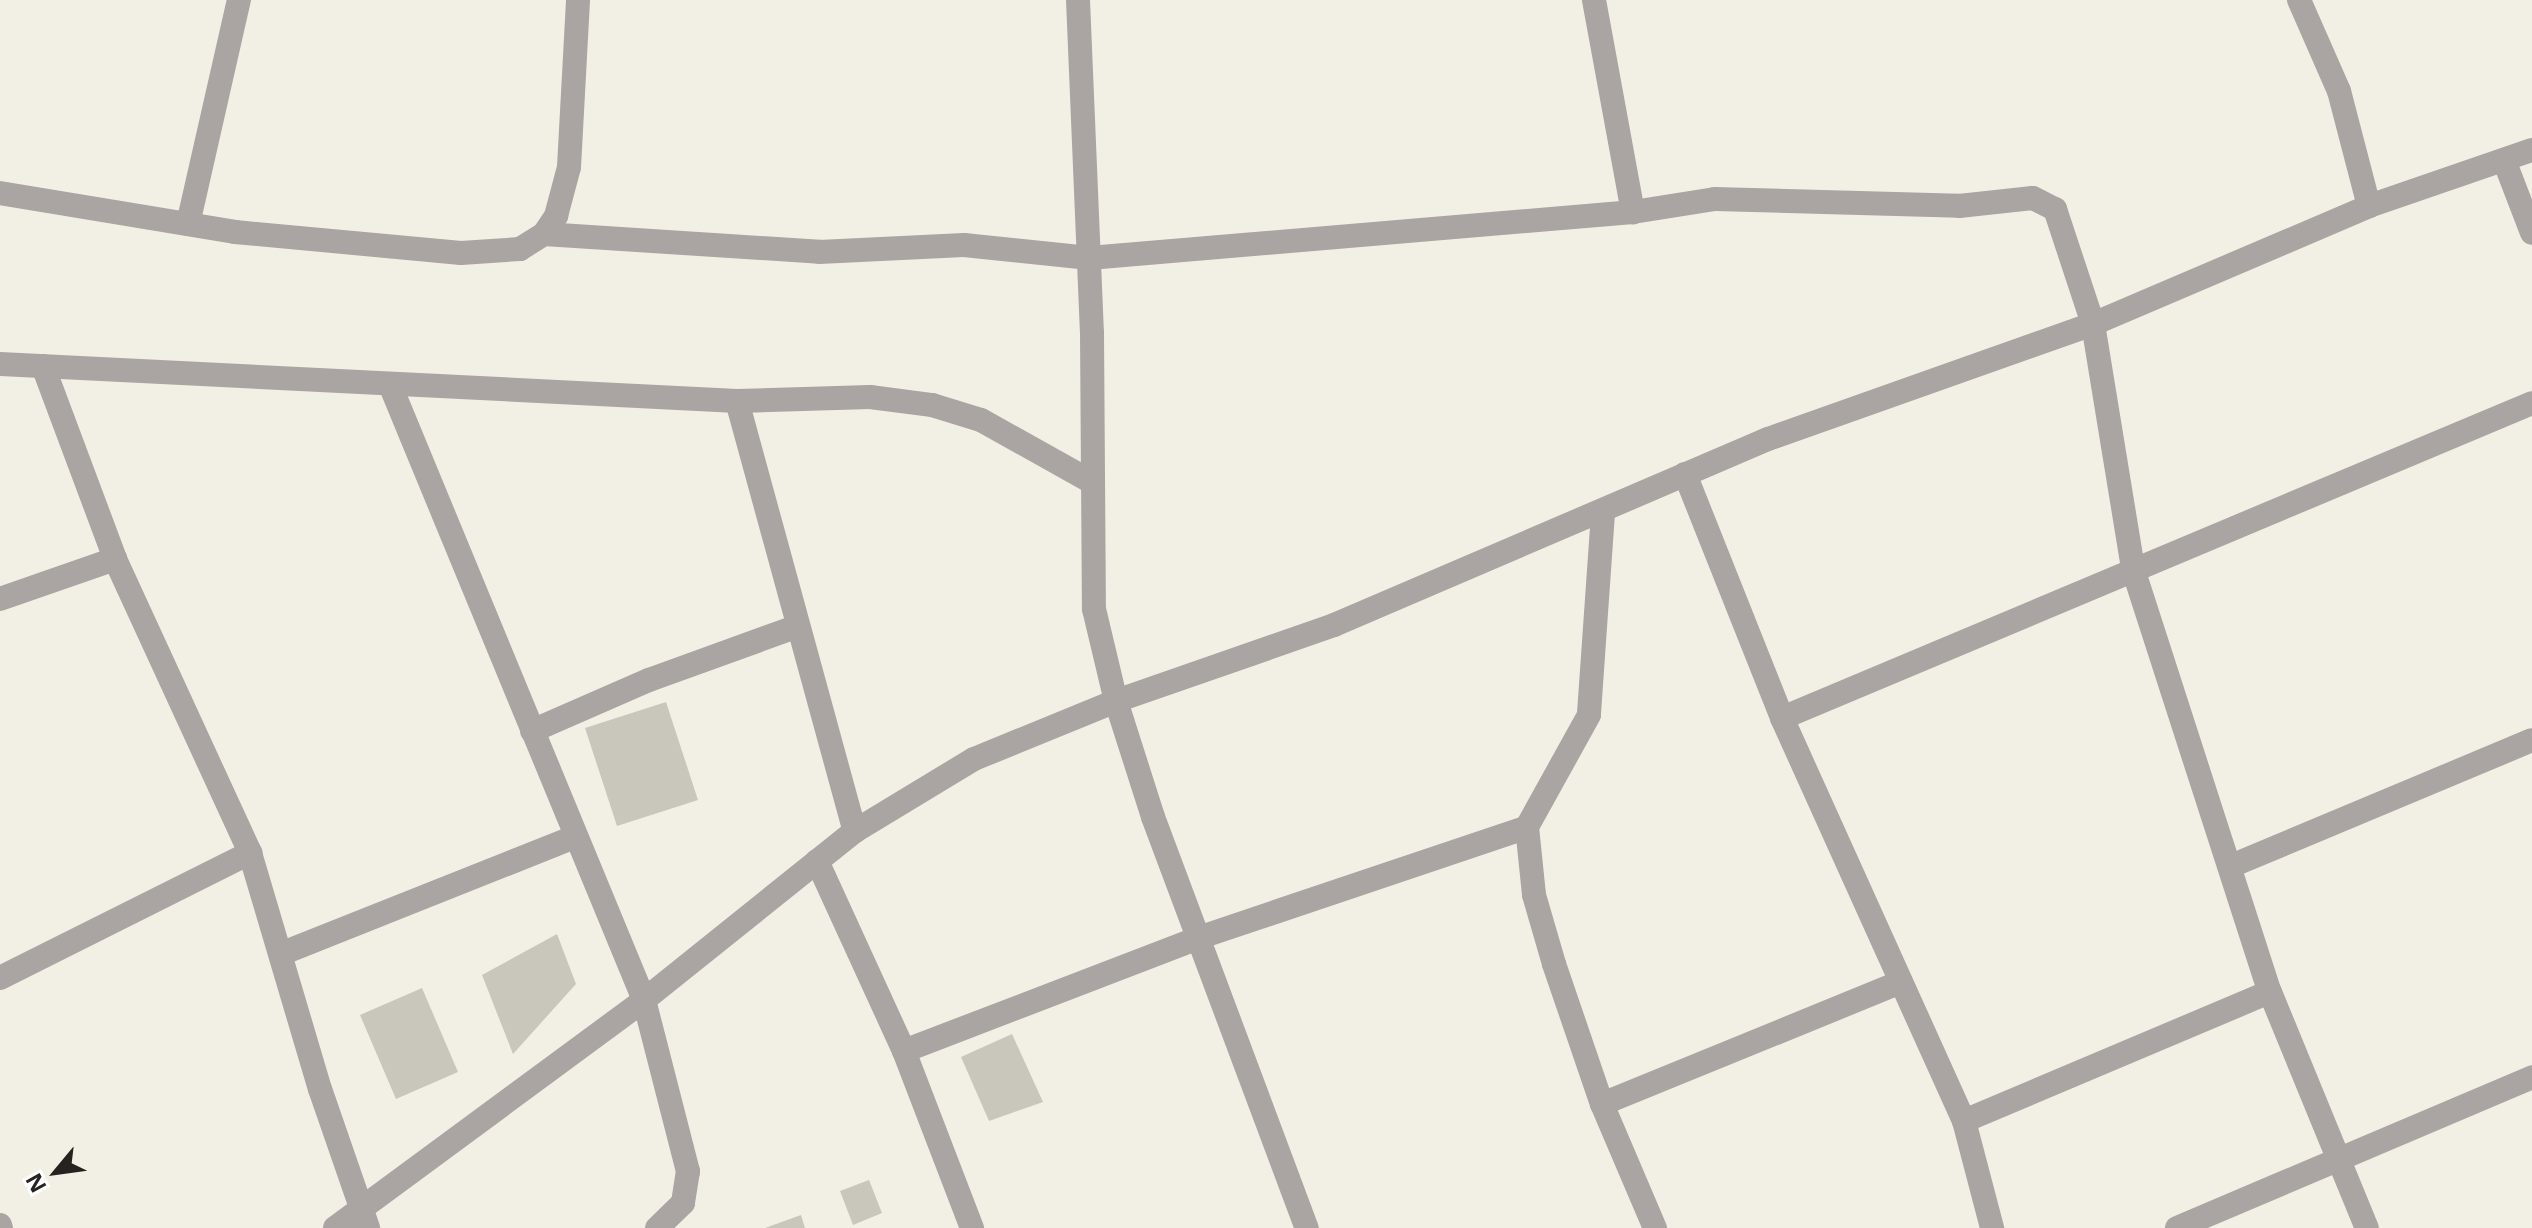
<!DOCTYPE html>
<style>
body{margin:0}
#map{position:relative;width:2532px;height:1228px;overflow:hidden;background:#f2f0e5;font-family:"Noto Sans",sans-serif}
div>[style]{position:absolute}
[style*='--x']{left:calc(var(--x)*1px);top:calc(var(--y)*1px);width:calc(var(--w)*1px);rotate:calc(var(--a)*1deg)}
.building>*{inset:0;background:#c9c7bc}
.minor>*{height:24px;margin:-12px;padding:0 12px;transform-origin:12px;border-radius:12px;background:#aaa4a3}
span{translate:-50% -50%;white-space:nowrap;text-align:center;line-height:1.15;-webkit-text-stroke:6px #fff;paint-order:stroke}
.north{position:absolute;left:16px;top:1132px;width:80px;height:80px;-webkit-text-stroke:6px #fff;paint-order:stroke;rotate:241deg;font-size:22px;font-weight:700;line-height:32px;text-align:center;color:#24231f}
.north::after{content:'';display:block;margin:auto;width:28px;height:36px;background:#24231f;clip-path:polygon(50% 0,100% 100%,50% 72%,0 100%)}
</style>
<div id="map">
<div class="building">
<div style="clip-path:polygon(666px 702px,698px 800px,617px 826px,585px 728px)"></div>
<div style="clip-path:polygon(557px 934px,576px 984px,513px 1054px,482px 975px)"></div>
<div style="clip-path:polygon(422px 988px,458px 1072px,396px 1099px,360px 1015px)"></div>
<div style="clip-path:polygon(1012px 1034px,1043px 1102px,989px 1121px,961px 1057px)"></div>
<div style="clip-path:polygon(869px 1180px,882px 1213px,853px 1225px,840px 1191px)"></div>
<div style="clip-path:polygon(801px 1215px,805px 1228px,765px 1228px)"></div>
</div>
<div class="minor">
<div style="--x:1078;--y:0;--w:333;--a:87.6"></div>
<div style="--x:1092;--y:333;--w:276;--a:89.6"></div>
<div style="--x:1094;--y:609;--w:95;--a:76.6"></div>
<div style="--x:1116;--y:701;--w:122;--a:72.3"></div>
<div style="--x:1153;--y:817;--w:439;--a:69.5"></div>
<div style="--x:1594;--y:0;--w:216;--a:79.6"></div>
<div style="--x:2299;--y:0;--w:99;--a:66.3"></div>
<div style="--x:2339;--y:91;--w:119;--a:75.4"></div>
<div style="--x:2504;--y:160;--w:78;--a:69"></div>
<div style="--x:0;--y:193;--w:238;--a:9.4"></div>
<div style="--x:235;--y:232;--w:227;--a:5.3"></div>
<div style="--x:461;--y:253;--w:59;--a:-3.9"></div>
<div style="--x:520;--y:249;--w:28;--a:-32"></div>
<div style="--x:544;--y:234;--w:22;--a:-56"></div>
<div style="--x:556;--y:216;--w:51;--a:-75.1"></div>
<div style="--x:569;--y:167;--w:167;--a:-86.9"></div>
<div style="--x:188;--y:224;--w:230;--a:-77.2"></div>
<div style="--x:544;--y:234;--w:276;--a:3.7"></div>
<div style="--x:819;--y:252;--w:145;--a:-2.8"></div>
<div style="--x:964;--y:245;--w:126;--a:5.9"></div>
<div style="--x:1089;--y:258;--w:546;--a:-4.83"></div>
<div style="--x:1633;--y:212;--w:83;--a:-9"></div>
<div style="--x:1715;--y:199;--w:244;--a:1.6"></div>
<div style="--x:1959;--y:206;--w:74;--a:-6.2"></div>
<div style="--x:2033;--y:198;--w:25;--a:27"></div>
<div style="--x:2055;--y:209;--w:121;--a:71.7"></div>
<div style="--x:2093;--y:324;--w:248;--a:80.7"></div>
<div style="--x:2133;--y:569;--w:445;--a:72.1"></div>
<div style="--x:2270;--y:992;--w:255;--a:67.7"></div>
<div style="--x:0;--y:364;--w:738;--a:2.87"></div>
<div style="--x:737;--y:401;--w:133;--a:-1.7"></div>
<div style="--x:870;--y:397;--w:63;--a:7.4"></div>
<div style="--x:932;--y:405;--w:51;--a:17"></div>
<div style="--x:981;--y:420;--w:125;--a:29.2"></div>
<div style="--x:43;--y:366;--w:206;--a:69.5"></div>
<div style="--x:115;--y:559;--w:324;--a:65.3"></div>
<div style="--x:250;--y:853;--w:246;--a:73.5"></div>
<div style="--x:320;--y:1089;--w:147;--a:70.9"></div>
<div style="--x:391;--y:387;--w:663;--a:67.57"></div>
<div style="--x:644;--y:1000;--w:177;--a:75.6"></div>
<div style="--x:688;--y:1171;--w:32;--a:99"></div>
<div style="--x:683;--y:1203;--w:36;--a:136"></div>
<div style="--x:737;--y:401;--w:446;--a:74.7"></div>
<div style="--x:1685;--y:474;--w:263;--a:68.3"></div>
<div style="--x:1782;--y:718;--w:442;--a:65.7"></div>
<div style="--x:1964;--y:1121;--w:111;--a:75.3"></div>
<div style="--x:1603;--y:513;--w:202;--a:94"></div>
<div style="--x:1589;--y:715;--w:128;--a:119"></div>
<div style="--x:1527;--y:827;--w:68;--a:84.1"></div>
<div style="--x:1534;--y:895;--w:72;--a:73.8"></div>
<div style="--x:1554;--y:964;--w:148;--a:71.1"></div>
<div style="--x:1602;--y:1104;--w:135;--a:66.9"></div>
<div style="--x:0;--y:599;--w:122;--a:-19.2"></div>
<div style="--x:1782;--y:718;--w:813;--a:-22.78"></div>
<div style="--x:532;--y:731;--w:128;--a:-23.6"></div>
<div style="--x:649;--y:680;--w:158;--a:-19.9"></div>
<div style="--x:817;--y:861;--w:209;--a:65.4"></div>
<div style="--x:904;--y:1051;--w:190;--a:69"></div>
<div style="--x:2231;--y:866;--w:326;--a:-22.7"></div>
<div style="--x:283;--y:953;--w:314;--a:-21.7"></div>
<div style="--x:0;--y:978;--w:280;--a:-26.6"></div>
<div style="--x:904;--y:1051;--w:315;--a:-21"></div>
<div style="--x:1198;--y:938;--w:347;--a:-18.6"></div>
<div style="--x:1602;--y:1104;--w:321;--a:-22.2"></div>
<div style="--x:1964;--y:1121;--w:332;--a:-22.9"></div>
<div style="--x:0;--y:1225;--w:3;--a:72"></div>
<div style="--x:335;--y:1228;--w:384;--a:-36.4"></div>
<div style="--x:644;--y:1000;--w:270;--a:-38.7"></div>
<div style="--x:855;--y:831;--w:139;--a:-31.2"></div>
<div style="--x:974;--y:759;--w:153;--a:-22.2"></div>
<div style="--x:1116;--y:701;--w:231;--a:-19.2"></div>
<div style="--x:1334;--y:625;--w:472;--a:-23.2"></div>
<div style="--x:1768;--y:439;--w:345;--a:-19.5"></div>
<div style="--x:2093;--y:324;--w:300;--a:-23.1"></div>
<div style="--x:2369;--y:206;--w:172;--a:-19"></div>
<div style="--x:2177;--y:1228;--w:386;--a:-23"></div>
</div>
<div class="north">N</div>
</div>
